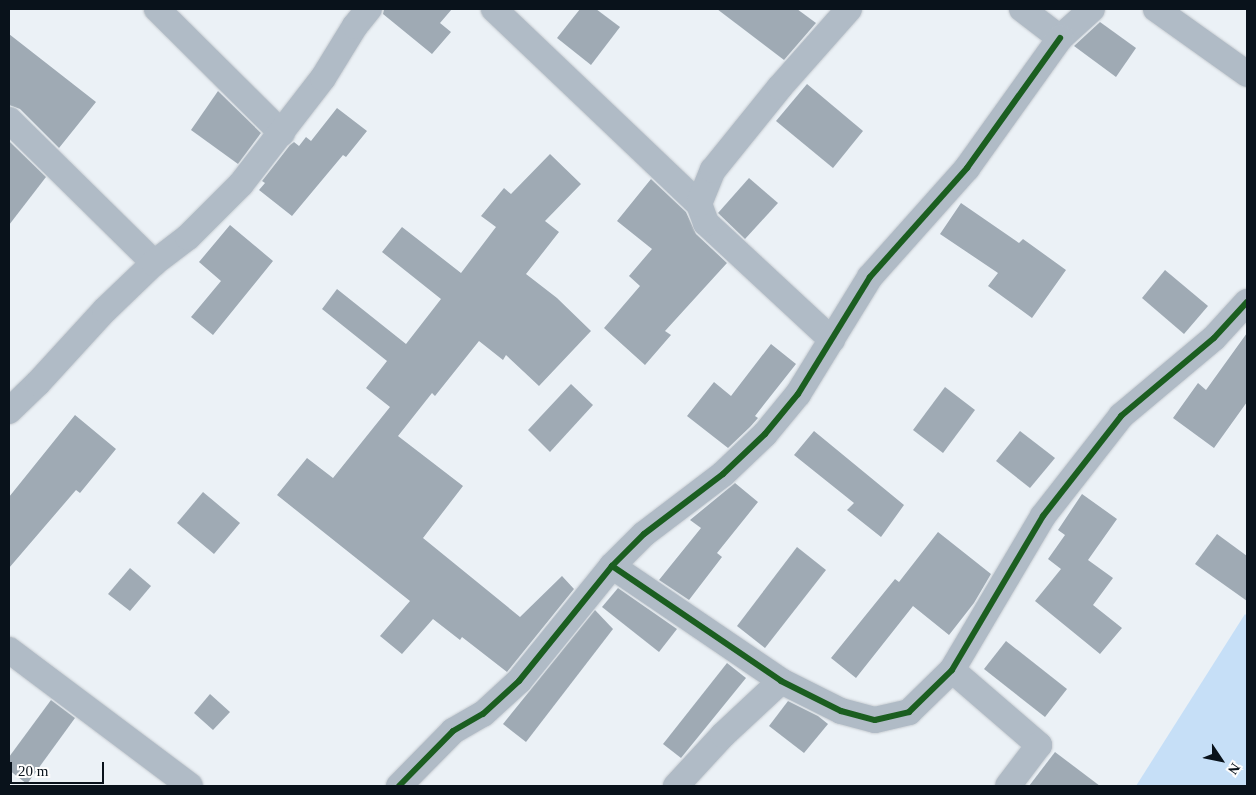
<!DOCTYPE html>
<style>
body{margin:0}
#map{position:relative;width:1256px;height:795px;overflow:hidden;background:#ebf1f6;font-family:Georgia,serif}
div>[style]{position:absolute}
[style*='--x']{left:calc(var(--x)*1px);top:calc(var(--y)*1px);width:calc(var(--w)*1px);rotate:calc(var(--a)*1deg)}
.green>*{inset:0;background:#c6dff7}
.building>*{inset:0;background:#9faab4}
.roads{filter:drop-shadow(0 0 1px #c8cdd2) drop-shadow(0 0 1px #c8cdd2)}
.street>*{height:26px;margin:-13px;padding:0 13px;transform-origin:13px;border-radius:13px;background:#b0bbc6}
.cycleway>*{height:6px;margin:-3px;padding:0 3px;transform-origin:3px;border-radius:3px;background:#1b5e20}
span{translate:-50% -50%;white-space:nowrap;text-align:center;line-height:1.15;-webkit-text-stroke:4px #fdfdfd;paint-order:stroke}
.frame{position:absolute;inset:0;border:10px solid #09121b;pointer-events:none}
.north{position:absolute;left:1196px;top:735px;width:50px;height:50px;-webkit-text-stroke:4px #fdfdfd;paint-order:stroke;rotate:124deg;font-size:14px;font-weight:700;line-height:20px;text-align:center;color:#09121b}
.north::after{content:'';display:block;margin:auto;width:18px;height:22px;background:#09121b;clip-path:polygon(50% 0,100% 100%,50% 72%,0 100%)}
.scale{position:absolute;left:10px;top:762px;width:94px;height:22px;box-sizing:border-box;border:2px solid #09121b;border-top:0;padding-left:6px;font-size:15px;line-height:18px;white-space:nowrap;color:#09121b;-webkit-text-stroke:4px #fdfdfd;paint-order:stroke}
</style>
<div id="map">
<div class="green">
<div style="clip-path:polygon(1245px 614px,1247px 616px,1247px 786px,1136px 786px)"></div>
</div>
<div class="building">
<div style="clip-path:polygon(384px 9px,452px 9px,440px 23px,451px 32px,432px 54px,383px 14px)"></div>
<div style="clip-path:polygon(580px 9px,596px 9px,620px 27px,591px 65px,557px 38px)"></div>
<div style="clip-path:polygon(717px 9px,797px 9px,816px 23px,784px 60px)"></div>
<div style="clip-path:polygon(1100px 22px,1136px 48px,1116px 77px,1074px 46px)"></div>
<div style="clip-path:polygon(9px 34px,96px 102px,59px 148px,20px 109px,9px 105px)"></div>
<div style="clip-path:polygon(807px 84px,863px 131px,833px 168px,776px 121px)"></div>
<div style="clip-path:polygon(218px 91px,261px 133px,238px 164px,191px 130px)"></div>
<div style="clip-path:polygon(337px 108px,367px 131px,346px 157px,343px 155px,292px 216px,259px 190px,265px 183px,262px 181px,290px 145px,294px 142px,299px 146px,306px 137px,311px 141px)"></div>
<div style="clip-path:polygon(9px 141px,46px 177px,9px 225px)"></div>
<div style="clip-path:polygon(550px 154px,581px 184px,545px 221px,559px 232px,526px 274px,557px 298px,591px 331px,539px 386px,506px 355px,503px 360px,479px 341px,435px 396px,432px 393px,398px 436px,463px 486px,423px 538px,520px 617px,562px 576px,574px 589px,507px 672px,462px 637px,460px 640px,433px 619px,402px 654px,380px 636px,410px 601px,277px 495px,307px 458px,333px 478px,390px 407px,366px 388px,387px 361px,322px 309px,337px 289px,406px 344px,441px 299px,382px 252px,402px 227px,461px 273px,496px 227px,481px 216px,504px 188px,511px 194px)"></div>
<div style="clip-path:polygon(749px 178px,778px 203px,745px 239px,718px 213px)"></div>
<div style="clip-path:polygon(651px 179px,686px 212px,696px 234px,727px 263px,665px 331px,671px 335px,645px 365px,604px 328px,640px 286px,629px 276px,652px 249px,617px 221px)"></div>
<div style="clip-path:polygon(961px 203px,1019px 243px,1023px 239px,1066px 270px,1032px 318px,988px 286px,998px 273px,940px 234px)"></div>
<div style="clip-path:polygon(230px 225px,273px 261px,213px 335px,191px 317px,221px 281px,199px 262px)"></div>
<div style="clip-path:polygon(1165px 270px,1208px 306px,1184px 334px,1142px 298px)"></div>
<div style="clip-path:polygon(1247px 333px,1247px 402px,1214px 448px,1173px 418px,1198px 383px,1206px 390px)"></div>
<div style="clip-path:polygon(771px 344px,796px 364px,755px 416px,758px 418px,750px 427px,728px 448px,687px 416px,714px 382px,731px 396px)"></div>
<div style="clip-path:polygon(571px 384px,593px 405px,550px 452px,528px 430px)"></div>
<div style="clip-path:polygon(945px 387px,975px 410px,943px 453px,913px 430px)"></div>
<div style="clip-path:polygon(75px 415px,116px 449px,80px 493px,76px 490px,9px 568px,9px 497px)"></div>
<div style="clip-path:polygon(814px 431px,904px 505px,881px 537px,847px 510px,854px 503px,794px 455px)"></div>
<div style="clip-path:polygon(1020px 431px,1055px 458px,1030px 488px,996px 461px)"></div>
<div style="clip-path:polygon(735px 483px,758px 502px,717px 553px,722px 557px,689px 600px,659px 580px,701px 528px,690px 520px)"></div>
<div style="clip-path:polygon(203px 492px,240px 523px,214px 554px,177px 523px)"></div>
<div style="clip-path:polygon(1082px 494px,1117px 519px,1088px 560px,1113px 578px,1093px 605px,1122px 628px,1100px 654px,1035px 601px,1061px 569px,1048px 559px,1065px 535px,1058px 530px)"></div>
<div style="clip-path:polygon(938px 532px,991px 574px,974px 603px,949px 635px,913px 606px,856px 678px,831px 658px,895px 579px,899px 582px)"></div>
<div style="clip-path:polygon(1217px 534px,1247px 556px,1247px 601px,1195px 564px)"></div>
<div style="clip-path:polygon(797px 547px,826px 570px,765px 648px,737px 626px)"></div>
<div style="clip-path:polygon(130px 568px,151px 586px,130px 611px,108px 594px)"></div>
<div style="clip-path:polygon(618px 588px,677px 629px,659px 652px,602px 607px)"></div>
<div style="clip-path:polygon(595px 610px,613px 629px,526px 742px,503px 724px)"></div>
<div style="clip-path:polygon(1006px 641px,1067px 689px,1045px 717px,984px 669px)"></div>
<div style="clip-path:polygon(727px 663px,746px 678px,681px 758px,663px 744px)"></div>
<div style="clip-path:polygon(210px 694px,230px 712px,213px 730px,194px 713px)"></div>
<div style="clip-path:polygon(51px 700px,75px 718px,27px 784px,9px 770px,9px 757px)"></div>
<div style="clip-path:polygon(788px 701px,818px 716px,828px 724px,804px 753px,769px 726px)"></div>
<div style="clip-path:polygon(1055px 752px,1100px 786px,1029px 786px)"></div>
</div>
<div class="roads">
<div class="street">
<div style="--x:157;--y:9;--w:176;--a:44.8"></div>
<div style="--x:494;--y:9;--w:283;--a:43.6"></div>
<div style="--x:1022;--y:9;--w:48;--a:37.3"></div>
<div style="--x:1060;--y:38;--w:43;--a:-42.2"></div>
<div style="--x:1156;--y:9;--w:112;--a:35.5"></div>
<div style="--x:9;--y:120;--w:204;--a:44.6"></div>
<div style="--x:832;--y:340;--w:172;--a:-137.1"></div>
<div style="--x:706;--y:223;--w:20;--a:-110"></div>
<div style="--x:699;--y:204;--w:37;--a:-68"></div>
<div style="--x:713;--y:170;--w:107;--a:-51.1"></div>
<div style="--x:780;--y:87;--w:104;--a:-48.5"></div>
<div style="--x:9;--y:411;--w:40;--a:-44"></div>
<div style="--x:38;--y:383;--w:99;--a:-47.5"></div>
<div style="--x:105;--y:310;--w:68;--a:-43.8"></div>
<div style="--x:154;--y:263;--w:43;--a:-37.4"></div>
<div style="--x:188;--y:237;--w:75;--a:-45"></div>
<div style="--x:241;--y:184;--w:134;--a:-52.3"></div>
<div style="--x:323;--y:78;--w:61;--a:-58.4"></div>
<div style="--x:355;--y:26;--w:22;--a:-51"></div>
<div style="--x:612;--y:566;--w:204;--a:34.2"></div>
<div style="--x:781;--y:681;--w:67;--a:26.6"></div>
<div style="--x:841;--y:711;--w:35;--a:15"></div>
<div style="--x:875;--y:720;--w:35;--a:-13"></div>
<div style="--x:909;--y:712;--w:60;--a:-44.3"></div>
<div style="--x:952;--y:670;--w:179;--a:-59.4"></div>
<div style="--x:1043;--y:516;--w:127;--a:-52"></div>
<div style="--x:1121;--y:416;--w:121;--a:-40"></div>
<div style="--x:1214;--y:338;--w:49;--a:-47.5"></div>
<div style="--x:9;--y:650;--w:226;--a:36.9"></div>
<div style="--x:952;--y:670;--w:115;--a:40.8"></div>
<div style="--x:1039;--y:745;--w:51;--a:127.1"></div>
<div style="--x:399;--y:786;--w:77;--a:-45.5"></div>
<div style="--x:453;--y:731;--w:34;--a:-30"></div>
<div style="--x:483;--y:714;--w:49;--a:-42.5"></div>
<div style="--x:519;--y:681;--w:148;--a:-51"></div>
<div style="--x:612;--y:566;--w:45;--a:-45"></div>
<div style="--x:644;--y:534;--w:99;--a:-37.2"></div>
<div style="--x:723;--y:474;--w:58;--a:-43.6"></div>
<div style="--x:765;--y:434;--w:52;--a:-50.5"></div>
<div style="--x:798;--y:394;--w:137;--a:-58.4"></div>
<div style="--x:870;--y:277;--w:146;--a:-48.3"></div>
<div style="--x:967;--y:168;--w:160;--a:-54.4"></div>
<div style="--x:676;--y:786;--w:69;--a:-47.3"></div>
<div style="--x:723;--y:735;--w:79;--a:-43"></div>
</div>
</div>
<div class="cycleway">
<div style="--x:612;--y:566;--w:204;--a:34.2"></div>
<div style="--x:781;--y:681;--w:67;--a:26.6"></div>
<div style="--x:841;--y:711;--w:35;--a:15"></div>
<div style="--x:875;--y:720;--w:35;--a:-13"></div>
<div style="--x:909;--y:712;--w:60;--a:-44.3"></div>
<div style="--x:952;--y:670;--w:179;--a:-59.4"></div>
<div style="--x:1043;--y:516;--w:127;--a:-52"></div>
<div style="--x:1121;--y:416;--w:121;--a:-40"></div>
<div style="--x:1214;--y:338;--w:49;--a:-47.5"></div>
<div style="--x:399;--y:786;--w:77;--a:-45.5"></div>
<div style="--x:453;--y:731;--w:34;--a:-30"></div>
<div style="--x:483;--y:714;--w:49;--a:-42.5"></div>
<div style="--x:519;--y:681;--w:148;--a:-51"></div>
<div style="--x:612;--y:566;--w:45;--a:-45"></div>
<div style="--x:644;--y:534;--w:99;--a:-37.2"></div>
<div style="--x:723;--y:474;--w:58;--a:-43.6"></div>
<div style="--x:765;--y:434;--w:52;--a:-50.5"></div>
<div style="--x:798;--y:394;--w:137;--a:-58.4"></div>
<div style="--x:870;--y:277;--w:146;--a:-48.3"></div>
<div style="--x:967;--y:168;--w:160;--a:-54.4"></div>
</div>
<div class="frame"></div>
<div class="north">N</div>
<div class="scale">20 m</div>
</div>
